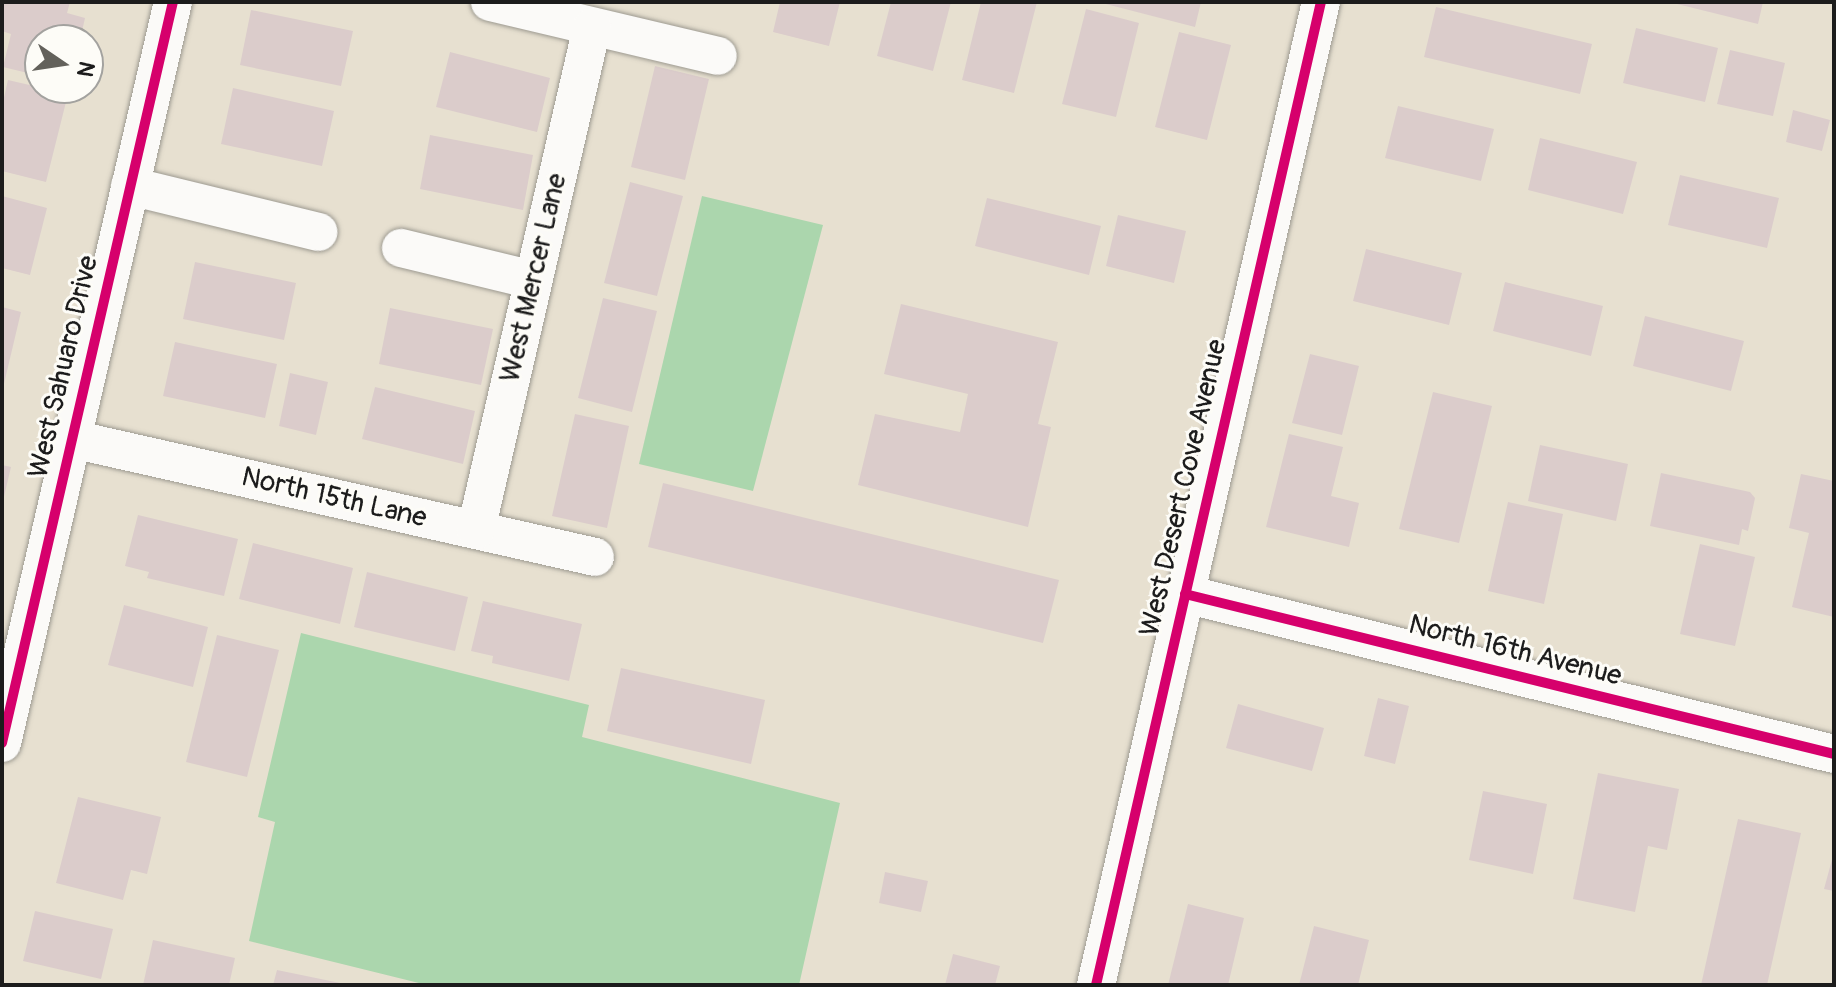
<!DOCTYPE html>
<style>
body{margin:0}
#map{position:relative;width:1836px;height:987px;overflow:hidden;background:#e7e0d0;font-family:Pangolin,sans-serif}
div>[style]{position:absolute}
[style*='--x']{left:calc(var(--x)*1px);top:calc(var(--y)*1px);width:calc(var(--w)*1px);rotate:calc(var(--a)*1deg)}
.green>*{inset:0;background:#abd6ad}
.building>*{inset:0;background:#dbcccb}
.roads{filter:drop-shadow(0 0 2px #9d9a91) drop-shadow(0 0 2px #9d9a91)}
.minor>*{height:38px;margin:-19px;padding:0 19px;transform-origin:19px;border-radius:19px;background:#fbfaf8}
.cycleway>*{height:10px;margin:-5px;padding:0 5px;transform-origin:5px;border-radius:5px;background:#d6006c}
span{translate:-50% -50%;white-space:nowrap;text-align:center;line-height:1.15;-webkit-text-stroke:6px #fdfcf7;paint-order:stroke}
.street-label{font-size:28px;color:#1c1c1c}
.frame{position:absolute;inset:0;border:4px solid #1c1c1c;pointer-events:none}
.north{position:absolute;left:24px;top:24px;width:80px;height:80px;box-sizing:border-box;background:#fdfcf7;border:2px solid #a3a29f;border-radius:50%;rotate:103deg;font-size:22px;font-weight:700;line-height:32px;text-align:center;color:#1c1c1c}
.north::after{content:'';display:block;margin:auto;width:28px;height:36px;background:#63615b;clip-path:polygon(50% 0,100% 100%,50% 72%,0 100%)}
</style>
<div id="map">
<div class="green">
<div style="clip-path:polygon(702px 196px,823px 225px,753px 491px,639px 464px)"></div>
<div style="clip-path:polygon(301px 633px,589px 705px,582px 737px,840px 803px,799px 985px,427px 985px,249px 941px,275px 822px,258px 817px)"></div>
</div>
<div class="building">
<div style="clip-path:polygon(2px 2px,70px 2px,67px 13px,85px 18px,80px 40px,40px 40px,40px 76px,3px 67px,11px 34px,2px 31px)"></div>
<div style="clip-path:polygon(780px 2px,840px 2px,829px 46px,773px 32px)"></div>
<div style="clip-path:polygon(891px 2px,951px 2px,933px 71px,877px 56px)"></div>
<div style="clip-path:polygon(981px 2px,1037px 2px,1014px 93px,962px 80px)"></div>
<div style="clip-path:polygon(1098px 2px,1201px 2px,1195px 27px)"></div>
<div style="clip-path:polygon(1669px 2px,1763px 2px,1758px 24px)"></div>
<div style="clip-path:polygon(1436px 7px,1592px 44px,1580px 94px,1424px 57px)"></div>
<div style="clip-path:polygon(1086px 9px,1139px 23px,1116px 117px,1062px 104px)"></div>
<div style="clip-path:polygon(251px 10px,353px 31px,341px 86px,240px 65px)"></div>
<div style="clip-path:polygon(1636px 28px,1718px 48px,1705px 102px,1623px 83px)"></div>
<div style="clip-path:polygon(1179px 32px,1231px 45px,1207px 140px,1155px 127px)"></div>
<div style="clip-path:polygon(1730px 50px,1785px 63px,1773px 116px,1717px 104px)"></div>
<div style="clip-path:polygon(450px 52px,550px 78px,537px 132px,436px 107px)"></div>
<div style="clip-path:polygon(655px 66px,709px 79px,685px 180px,631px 167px)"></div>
<div style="clip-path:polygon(8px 80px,68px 94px,46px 182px,2px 171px,2px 106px)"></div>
<div style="clip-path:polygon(233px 88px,334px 111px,322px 166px,221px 144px)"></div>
<div style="clip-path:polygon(1398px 106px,1494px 129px,1481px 181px,1385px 158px)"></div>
<div style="clip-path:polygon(1793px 110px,1830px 120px,1822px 151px,1786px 142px)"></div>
<div style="clip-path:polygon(430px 135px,533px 155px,523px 210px,420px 189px)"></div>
<div style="clip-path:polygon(1540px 138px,1637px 162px,1623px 214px,1528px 190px)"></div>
<div style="clip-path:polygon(1680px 175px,1779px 198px,1767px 248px,1668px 225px)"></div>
<div style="clip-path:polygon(630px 182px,683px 196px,657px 296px,604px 283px)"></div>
<div style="clip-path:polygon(2px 196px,47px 208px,30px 275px,2px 268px)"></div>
<div style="clip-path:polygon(987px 198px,1101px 226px,1089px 275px,975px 246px)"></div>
<div style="clip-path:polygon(1118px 215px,1186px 231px,1174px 283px,1106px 266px)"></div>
<div style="clip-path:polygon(1366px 249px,1462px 273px,1449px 325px,1353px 301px)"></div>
<div style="clip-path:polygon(195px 262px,296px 283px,284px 340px,183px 319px)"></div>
<div style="clip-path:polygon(1505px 282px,1603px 306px,1591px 356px,1493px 331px)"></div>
<div style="clip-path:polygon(603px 298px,657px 311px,632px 412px,578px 398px)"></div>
<div style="clip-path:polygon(901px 304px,1058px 342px,1038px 424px,1051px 427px,1028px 527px,858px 485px,875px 414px,960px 432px,968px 394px,884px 374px)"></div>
<div style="clip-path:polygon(2px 307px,21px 312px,3px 388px,2px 387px)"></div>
<div style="clip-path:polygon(390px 308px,493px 329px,481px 385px,379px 364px)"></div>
<div style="clip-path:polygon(1645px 316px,1744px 341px,1731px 391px,1633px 366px)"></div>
<div style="clip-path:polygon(175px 342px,277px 364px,265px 418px,163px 396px)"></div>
<div style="clip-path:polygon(1310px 354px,1359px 366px,1342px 435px,1292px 423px)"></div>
<div style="clip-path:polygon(290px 373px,328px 382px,316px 435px,279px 426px)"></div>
<div style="clip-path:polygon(375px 387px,475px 411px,463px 464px,362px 439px)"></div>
<div style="clip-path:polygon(1433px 392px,1492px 406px,1459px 543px,1399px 529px)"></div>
<div style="clip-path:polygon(575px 414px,629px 426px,607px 528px,552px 516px)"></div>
<div style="clip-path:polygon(1289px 434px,1343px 447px,1331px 496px,1359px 503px,1349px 547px,1266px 527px)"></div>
<div style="clip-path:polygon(1540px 445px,1628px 464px,1616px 521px,1528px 501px)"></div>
<div style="clip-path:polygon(2px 465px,11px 467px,3px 501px,2px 500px)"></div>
<div style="clip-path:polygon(1661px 473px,1750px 492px,1755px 498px,1748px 531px,1742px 529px,1739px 545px,1650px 526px)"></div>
<div style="clip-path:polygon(1801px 474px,1834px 481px,1834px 617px,1792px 607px,1809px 533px,1789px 528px)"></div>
<div style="clip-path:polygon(663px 483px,1059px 580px,1043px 643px,648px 547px)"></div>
<div style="clip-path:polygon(1508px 502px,1563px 514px,1544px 604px,1488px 591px)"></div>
<div style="clip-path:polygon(138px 515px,238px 539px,224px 596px,147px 578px,149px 572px,125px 566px)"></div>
<div style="clip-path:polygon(253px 543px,353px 568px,340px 624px,239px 599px)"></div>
<div style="clip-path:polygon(1700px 544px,1755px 557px,1735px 646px,1680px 634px)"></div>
<div style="clip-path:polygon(367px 572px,468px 597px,455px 651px,354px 627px)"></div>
<div style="clip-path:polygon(483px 601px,582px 624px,569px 681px,492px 663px,493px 656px,471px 651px)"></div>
<div style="clip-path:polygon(124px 605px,208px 627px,193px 687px,108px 665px)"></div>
<div style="clip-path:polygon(217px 635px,279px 650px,247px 777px,186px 762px)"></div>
<div style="clip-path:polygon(621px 668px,765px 700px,751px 764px,607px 731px)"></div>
<div style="clip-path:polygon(1378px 698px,1409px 706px,1395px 764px,1364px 756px)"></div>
<div style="clip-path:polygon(1238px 704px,1324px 728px,1312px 771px,1226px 748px)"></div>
<div style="clip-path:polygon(1598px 773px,1679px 789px,1667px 850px,1648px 846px,1635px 912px,1573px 899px)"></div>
<div style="clip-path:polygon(1483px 791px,1547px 804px,1533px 874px,1469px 860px)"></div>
<div style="clip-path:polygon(78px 797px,161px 817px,147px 874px,131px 870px,123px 900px,56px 883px)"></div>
<div style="clip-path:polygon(1738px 819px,1801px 833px,1767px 985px,1701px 985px)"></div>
<div style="clip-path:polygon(1834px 852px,1834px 891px,1824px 889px)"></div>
<div style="clip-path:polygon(885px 872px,928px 881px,921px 912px,879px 903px)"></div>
<div style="clip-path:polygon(1188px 904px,1244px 918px,1228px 985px,1168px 985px)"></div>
<div style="clip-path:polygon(35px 911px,113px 929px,101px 979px,23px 961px)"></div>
<div style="clip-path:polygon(1314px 926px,1369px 940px,1358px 985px,1299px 985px)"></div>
<div style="clip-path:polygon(153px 940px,235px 958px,229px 985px,143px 985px)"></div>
<div style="clip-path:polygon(953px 954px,1000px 966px,995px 985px,945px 985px)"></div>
<div style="clip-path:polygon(277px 970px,345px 984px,344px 985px,273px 985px)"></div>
</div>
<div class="roads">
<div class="minor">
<div style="--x:490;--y:2;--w:234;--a:13.3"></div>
<div style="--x:130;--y:186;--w:194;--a:13.7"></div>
<div style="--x:401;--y:248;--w:136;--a:13.6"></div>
<div style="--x:72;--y:439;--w:536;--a:12.71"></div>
<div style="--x:476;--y:530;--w:516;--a:-77.01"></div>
<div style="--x:1185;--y:594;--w:668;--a:13.85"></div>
<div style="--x:2;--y:743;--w:760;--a:-77.01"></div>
<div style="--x:1096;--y:985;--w:1008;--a:-77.11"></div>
</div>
</div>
<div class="cycleway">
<div style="--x:1185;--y:594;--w:668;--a:13.85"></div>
<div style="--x:2;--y:743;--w:760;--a:-77.01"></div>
<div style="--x:1096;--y:985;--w:1008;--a:-77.11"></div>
</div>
<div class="street-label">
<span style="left:534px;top:278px;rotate:-77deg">West Mercer Lane</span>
<span style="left:64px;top:367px;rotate:-77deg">West Sahuaro Drive</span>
<span style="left:1184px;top:488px;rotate:-77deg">West Desert Cove Avenue</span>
<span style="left:334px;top:498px;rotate:13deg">North 15th Lane</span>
<span style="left:1515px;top:651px;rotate:14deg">North 16th Avenue</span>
</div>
<div class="frame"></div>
<div class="north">N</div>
</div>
